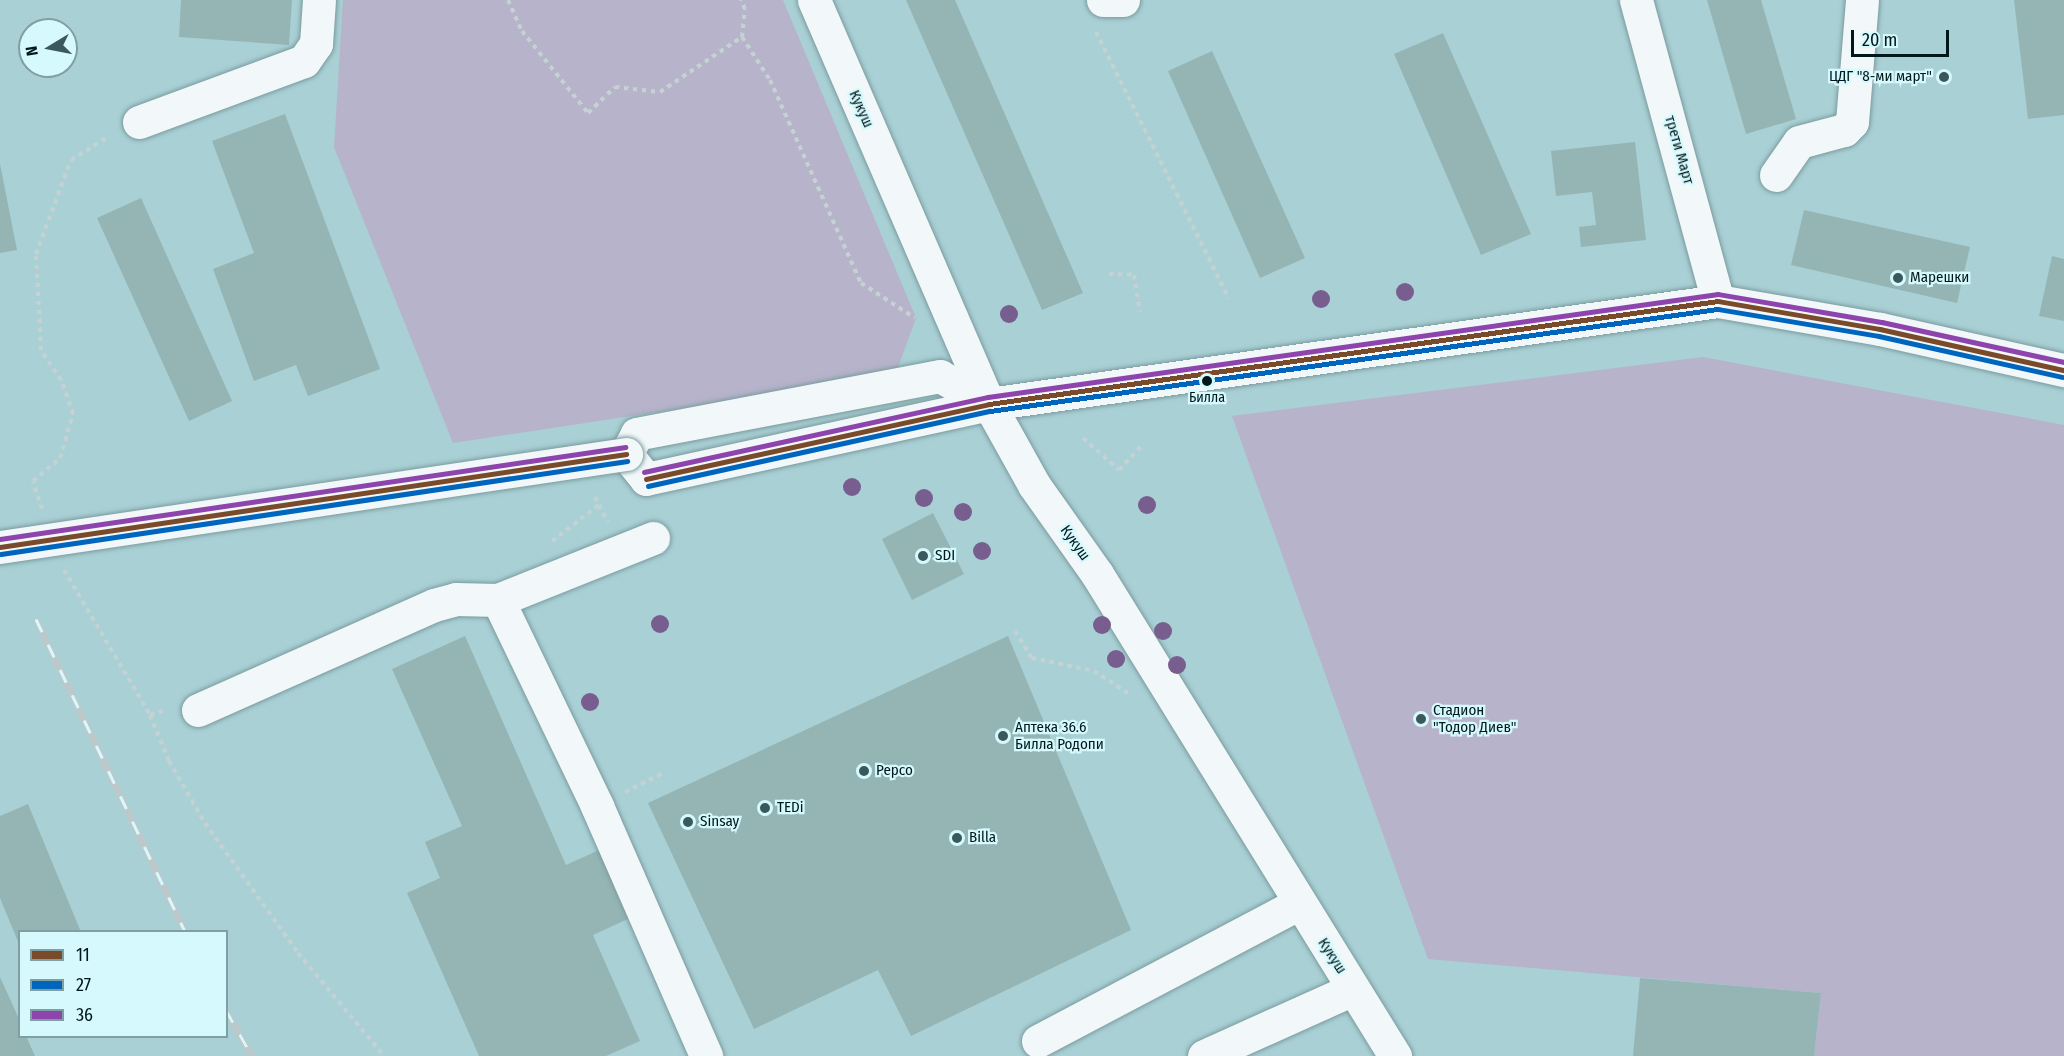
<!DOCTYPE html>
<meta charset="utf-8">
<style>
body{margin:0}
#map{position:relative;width:2064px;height:1056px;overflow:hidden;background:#a9d0d5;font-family:"Fira Sans Condensed",sans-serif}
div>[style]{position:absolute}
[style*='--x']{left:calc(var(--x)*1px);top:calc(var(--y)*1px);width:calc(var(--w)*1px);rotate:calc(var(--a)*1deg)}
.green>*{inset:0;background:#b6b3cb}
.building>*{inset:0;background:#95b5b5}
.path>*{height:4px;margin-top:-2px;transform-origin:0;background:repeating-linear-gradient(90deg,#c5d2d3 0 4.5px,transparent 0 9px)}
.roads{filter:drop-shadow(0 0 2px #7b9b9e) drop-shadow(0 0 2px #7b9b9e)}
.minor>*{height:33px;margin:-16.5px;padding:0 16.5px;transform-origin:16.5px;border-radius:16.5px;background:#f2f8f9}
.rail>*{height:7px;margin-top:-3.5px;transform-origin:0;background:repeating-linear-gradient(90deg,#d6f9fd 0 14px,#bdc8ca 0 28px);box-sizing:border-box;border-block:2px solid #bdc8ca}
.bridges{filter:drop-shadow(0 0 2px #7b9b9e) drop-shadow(0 0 2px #7b9b9e)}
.minor-bridge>*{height:33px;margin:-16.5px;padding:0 16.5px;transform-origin:16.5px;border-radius:16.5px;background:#f2f8f9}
.bus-1>*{height:4.5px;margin:-2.25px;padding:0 2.25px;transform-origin:2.25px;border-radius:2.25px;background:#7a4b2a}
.bus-2>*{height:4.5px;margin:-2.25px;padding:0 2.25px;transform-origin:2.25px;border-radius:2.25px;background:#0065bd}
.bus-3>*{height:4.5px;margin:-2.25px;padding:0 2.25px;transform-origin:2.25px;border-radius:2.25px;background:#8e44ad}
.trees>*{width:18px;height:18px;margin:-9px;border-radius:50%;background:#775e8e}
.dots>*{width:16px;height:16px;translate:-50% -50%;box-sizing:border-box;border:3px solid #d6f9fd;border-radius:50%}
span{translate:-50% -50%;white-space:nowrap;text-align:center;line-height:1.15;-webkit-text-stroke:4.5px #d6f9fd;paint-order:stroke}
.bus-label{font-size:14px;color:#00171b}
.poi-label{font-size:15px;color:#00171b}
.right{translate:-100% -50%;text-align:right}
.left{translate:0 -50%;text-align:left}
.street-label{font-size:15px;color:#00171b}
.legend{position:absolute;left:18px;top:930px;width:210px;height:108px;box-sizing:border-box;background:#d6f9fd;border:2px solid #809fa3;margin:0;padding:8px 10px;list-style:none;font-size:18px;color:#00171b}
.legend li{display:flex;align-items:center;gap:12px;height:30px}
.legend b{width:30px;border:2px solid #809fa3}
.north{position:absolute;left:18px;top:18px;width:60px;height:60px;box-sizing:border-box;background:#d6f9fd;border:2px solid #809fa3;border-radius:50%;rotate:260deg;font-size:16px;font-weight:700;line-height:24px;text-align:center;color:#00171b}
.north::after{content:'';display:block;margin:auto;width:21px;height:27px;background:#3b585c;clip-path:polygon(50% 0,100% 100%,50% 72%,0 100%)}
.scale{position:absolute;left:1851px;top:30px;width:98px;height:27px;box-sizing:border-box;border:3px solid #00171b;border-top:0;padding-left:8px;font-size:18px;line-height:21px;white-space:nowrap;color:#00171b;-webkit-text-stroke:4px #d6f9fd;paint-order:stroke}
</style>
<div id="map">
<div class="green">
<div style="clip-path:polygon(343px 0,783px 0,916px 318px,895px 376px,453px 443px,334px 147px)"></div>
<div style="clip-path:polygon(1703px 357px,2064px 425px,2064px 1056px,1814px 1056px,1821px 993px,1428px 959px,1232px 416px)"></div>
</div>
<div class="building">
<div style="clip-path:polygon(181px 0,292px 0,289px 45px,179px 37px)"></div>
<div style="clip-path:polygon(906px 0,955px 0,1083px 293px,1042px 310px)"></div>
<div style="clip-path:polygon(1707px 0,1761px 0,1796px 119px,1746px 134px)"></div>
<div style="clip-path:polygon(2014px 0,2064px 0,2064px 115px,2028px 119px)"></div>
<div style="clip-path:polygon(1443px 33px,1531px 234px,1481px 255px,1394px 54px)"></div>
<div style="clip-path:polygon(1212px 51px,1305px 258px,1260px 278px,1168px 71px)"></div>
<div style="clip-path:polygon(285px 114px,380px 369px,308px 396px,296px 365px,254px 381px,213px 269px,254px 253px,212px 141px)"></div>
<div style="clip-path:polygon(1635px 142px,1646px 240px,1581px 247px,1579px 227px,1596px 225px,1592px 192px,1556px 196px,1551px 151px)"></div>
<div style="clip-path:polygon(0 164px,17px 250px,0 253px)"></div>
<div style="clip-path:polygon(141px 198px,232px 401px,189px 421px,97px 218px)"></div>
<div style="clip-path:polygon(1804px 210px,1970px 247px,1957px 303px,1791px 265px)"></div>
<div style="clip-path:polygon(2052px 256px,2064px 259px,2064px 321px,2039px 316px)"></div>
<div style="clip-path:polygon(933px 513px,964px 574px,912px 600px,882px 539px)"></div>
<div style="clip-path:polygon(465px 636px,566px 865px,599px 850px,630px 918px,593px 935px,640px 1041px,606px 1056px,479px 1056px,407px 893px,440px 878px,425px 842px,462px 826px,392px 669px)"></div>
<div style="clip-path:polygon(1008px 636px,1131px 930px,911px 1036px,878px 970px,754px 1029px,648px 803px)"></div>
<div style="clip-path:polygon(28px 804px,81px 932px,20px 932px,19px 944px,0 898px,0 816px)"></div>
<div style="clip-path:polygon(0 977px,20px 1021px,20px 1036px,26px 1036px,35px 1056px,0 1056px)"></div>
<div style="clip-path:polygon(1640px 978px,1821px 993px,1814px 1056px,1633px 1056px)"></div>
</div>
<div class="path">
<div style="--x:508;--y:0;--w:34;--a:66"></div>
<div style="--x:522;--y:31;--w:105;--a:51.2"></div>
<div style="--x:588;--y:113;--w:37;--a:-44"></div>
<div style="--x:615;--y:87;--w:45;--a:6.3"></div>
<div style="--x:660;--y:92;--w:99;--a:-33.9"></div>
<div style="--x:742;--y:37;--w:28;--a:-84"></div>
<div style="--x:745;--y:9;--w:10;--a:-114"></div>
<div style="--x:1096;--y:32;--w:298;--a:63.5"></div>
<div style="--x:742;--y:37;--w:51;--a:56.9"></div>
<div style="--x:770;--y:80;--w:222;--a:65.9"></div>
<div style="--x:861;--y:283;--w:64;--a:32.9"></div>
<div style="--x:1109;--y:274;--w:25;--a:2"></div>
<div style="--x:1134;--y:275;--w:37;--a:81"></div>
<div style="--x:1083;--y:438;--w:48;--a:41.6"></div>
<div style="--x:1119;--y:470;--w:34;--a:-47"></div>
<div style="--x:595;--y:497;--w:28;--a:63"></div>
<div style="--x:42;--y:509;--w:29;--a:-108"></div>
<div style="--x:33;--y:481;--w:35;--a:-40"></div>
<div style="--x:60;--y:458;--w:46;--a:-73.5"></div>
<div style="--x:73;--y:414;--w:36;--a:-109"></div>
<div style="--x:61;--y:380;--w:36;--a:-124"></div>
<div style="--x:41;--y:350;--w:96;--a:-93"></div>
<div style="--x:36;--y:254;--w:100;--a:-69.6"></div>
<div style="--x:71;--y:160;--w:45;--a:-32.3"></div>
<div style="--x:552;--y:541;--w:59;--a:-37.5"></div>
<div style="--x:64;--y:570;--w:169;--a:59.3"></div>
<div style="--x:150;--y:715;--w:50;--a:67.6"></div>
<div style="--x:169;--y:761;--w:72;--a:59.9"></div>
<div style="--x:205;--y:823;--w:160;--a:54.4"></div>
<div style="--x:298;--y:953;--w:134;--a:50.1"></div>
<div style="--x:1015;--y:631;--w:32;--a:58"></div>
<div style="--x:1032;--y:658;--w:63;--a:11.8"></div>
<div style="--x:1094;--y:671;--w:45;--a:33.3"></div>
<div style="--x:150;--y:715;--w:16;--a:-18"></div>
<div style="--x:625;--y:792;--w:45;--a:-26.6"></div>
</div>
<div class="roads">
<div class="minor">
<div style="--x:814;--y:0;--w:440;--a:66.6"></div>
<div style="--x:989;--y:404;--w:93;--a:60.9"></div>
<div style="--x:1034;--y:485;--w:109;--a:54.7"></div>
<div style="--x:1097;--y:574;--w:567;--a:58.27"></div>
<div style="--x:1103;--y:0;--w:20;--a:0"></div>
<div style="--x:1636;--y:0;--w:312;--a:74.8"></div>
<div style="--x:139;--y:122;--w:176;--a:-20.3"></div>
<div style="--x:304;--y:61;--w:21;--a:-55"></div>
<div style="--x:316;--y:44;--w:44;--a:-86.1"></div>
<div style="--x:1776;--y:175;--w:40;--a:-55.1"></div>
<div style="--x:1799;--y:142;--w:47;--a:-14.9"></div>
<div style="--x:1844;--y:130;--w:11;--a:-45"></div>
<div style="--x:1852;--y:122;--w:122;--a:-85.3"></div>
<div style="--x:989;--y:404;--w:56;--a:-150.3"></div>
<div style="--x:940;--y:376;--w:309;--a:169.2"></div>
<div style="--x:637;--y:434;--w:23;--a:119"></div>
<div style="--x:626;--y:454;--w:32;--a:51"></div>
<div style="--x:646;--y:479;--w:351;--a:-12.3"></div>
<div style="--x:989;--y:404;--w:736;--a:-8.04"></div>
<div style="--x:1718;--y:301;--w:164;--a:9.8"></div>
<div style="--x:1880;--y:329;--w:189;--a:12.6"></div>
<div style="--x:498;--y:600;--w:229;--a:64.3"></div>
<div style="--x:597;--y:806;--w:273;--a:66.4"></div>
<div style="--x:198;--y:710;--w:258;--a:-24"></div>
<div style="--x:434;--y:605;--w:23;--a:-15"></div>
<div style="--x:456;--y:599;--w:42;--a:1.4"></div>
<div style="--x:498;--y:600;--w:167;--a:-21.8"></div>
<div style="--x:1038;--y:1041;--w:294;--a:-27.8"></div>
<div style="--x:1204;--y:1056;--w:163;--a:-24.2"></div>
</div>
</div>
<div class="rail">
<div style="--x:36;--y:619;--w:347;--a:64.5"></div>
<div style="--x:226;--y:1010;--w:53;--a:60.5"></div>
</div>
<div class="bridges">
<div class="minor-bridge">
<div style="--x:0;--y:547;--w:633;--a:-8.45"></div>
</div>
</div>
<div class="bus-1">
<div style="--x:646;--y:479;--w:351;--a:-12.3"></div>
<div style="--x:989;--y:404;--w:736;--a:-8.04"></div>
<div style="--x:1718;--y:301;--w:164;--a:9.8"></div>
<div style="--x:1880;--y:329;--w:189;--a:12.6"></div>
<div style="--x:0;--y:547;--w:633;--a:-8.45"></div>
</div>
<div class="bus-2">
<div style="--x:648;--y:486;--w:350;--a:-12.4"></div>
<div style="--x:990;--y:411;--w:735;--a:-7.98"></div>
<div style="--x:1718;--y:309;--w:163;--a:9.5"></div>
<div style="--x:1879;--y:336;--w:188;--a:12.6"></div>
<div style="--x:1;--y:554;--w:633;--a:-8.45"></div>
</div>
<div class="bus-3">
<div style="--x:644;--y:472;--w:352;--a:-12.3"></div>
<div style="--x:988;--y:397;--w:737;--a:-8.03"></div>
<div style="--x:1718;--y:294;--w:166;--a:9.7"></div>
<div style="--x:1882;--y:322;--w:186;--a:12.4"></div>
<div style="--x:0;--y:539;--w:632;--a:-8.37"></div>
</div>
<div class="trees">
<div style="left:1405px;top:292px"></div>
<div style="left:1321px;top:299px"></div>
<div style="left:1009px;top:314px"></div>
<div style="left:852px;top:487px"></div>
<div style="left:924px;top:498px"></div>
<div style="left:1147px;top:505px"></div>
<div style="left:963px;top:512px"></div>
<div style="left:982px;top:551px"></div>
<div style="left:660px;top:624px"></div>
<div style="left:1102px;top:625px"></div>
<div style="left:1163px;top:631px"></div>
<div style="left:1116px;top:659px"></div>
<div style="left:1177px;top:665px"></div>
<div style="left:590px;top:702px"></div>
</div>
<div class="dots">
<div style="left:1944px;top:77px;background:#3b585c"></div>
<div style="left:1898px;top:278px;background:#3b585c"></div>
<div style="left:1207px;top:381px;background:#00171b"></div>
<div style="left:923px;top:556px;background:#3b585c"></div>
<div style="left:1421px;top:719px;background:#3b585c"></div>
<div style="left:1003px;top:736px;background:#3b585c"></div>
<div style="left:864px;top:771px;background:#3b585c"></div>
<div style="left:765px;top:808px;background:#3b585c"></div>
<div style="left:688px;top:822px;background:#3b585c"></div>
<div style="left:957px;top:838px;background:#3b585c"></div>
</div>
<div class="bus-label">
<span style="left:1207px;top:398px">Билла</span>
</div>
<div class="poi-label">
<span class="right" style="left:1932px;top:77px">ЦДГ "8-ми март"</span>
<span class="left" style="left:1910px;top:278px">Марешки</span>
<span class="left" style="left:935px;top:556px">SDI</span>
<span class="left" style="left:1433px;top:719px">Стадион<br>"Тодор Диев"</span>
<span class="left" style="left:1015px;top:736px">Аптека 36.6<br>Билла Родопи</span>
<span class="left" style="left:876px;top:771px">Pepco</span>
<span class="left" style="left:777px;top:808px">TEDi</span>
<span class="left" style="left:700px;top:822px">Sinsay</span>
<span class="left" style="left:969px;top:838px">Billa</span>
</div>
<div class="street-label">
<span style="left:861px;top:109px;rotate:66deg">Кукуш</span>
<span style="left:1679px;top:150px;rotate:74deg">трети Март</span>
<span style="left:1075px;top:543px;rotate:54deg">Кукуш</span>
<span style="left:1332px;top:956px;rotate:57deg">Кукуш</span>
</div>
<ul class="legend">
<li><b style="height:8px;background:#7a4b2a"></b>11</li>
<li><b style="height:8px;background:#0065bd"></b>27</li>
<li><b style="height:8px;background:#8e44ad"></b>36</li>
</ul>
<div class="north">N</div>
<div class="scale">20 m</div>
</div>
